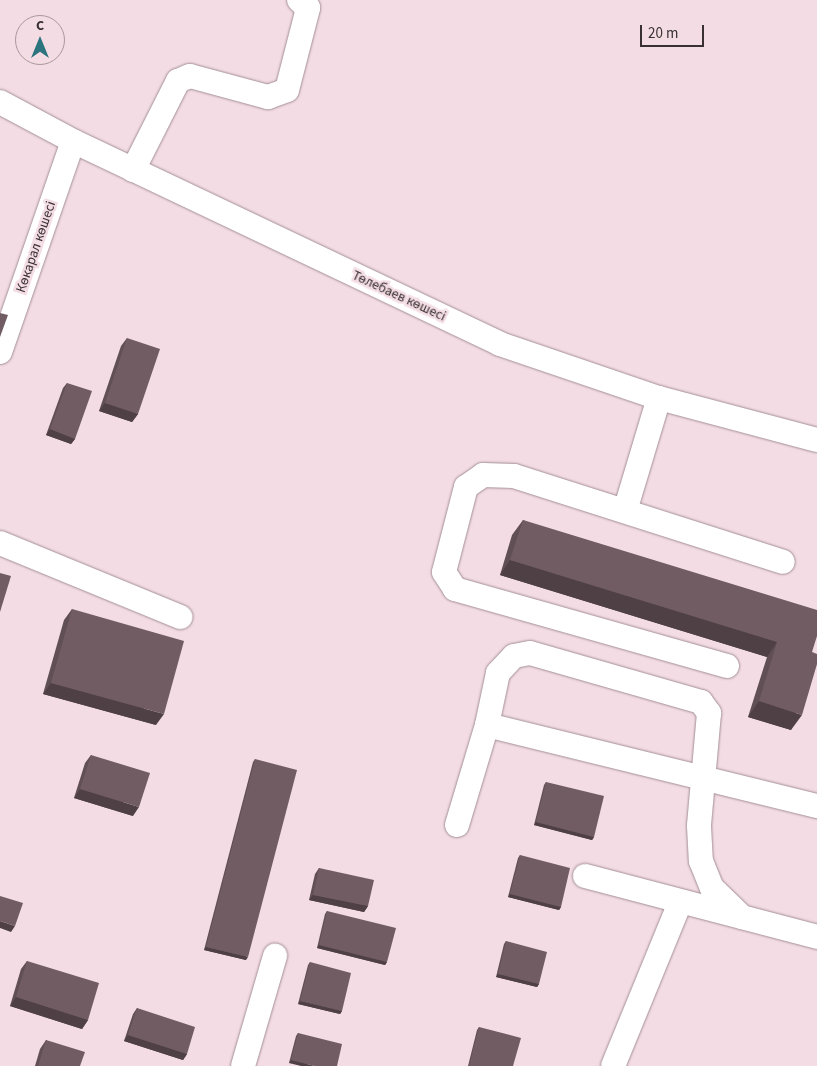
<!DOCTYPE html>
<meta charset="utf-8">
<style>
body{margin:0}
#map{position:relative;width:817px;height:1066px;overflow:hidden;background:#f3dce3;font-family:"Source Sans 3",sans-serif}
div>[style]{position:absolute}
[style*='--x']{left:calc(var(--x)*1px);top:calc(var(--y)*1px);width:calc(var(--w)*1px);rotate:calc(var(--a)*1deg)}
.roads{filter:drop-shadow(0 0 1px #a48f96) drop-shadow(0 0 1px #a48f96)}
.minor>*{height:24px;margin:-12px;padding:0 12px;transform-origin:12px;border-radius:12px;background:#fff}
.wall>*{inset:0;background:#604f54}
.shaded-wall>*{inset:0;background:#4e4045}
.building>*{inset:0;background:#705c62}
span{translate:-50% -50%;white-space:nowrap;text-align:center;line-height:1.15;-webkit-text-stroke:5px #f3dce3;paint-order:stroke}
.street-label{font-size:14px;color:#383032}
.north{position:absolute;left:15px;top:15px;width:50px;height:50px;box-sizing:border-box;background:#f3dce3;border:1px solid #a8979c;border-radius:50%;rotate:0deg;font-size:14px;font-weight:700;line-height:20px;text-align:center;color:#383032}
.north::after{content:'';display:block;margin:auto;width:18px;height:22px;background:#2c757e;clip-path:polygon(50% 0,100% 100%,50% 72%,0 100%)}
.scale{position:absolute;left:640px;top:25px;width:64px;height:22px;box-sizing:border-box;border:2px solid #383032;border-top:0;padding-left:6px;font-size:15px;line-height:18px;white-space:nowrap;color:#383032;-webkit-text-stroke:4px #f3dce3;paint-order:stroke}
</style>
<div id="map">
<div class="roads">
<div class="minor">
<div style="--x:0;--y:102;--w:83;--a:28.1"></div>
<div style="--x:73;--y:141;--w:473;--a:25.4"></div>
<div style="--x:500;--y:344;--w:168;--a:18.8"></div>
<div style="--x:659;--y:398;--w:163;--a:14.9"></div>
<div style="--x:133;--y:170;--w:100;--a:-63.2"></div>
<div style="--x:178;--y:81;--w:13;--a:-23"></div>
<div style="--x:190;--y:76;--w:81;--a:15.1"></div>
<div style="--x:268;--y:97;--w:20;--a:-20"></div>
<div style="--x:287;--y:90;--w:85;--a:-75.6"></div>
<div style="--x:308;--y:8;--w:12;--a:-138"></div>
<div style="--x:0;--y:352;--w:223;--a:-70.9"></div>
<div style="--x:625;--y:511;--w:118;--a:-73.3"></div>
<div style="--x:0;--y:543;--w:195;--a:22.3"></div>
<div style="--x:727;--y:666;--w:283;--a:-164.2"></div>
<div style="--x:455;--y:589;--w:20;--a:-123"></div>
<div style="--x:444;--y:572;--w:88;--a:-75.5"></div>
<div style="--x:466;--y:487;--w:21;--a:-35"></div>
<div style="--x:483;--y:475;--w:31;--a:2"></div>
<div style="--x:514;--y:476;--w:282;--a:17.7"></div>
<div style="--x:487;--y:725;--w:340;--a:13.8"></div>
<div style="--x:457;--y:825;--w:104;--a:-73.3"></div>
<div style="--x:487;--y:725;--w:53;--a:-78.1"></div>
<div style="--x:498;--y:673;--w:23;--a:-47"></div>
<div style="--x:514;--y:656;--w:16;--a:-11"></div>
<div style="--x:530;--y:653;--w:178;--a:16"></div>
<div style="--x:701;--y:702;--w:14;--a:54"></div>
<div style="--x:709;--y:713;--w:113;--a:95.1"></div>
<div style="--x:699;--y:826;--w:35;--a:87"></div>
<div style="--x:701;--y:861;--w:29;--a:68"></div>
<div style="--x:712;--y:888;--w:42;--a:44"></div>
<div style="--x:585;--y:876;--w:240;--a:14.7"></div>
<div style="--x:243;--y:1066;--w:115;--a:-73.8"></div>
<div style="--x:613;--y:1066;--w:176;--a:-67.7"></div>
</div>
</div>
<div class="wall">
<div style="clip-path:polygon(127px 338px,138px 414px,132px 422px,99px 411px,121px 346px)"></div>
<div style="clip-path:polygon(67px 383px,75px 439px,71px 444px,46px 435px,63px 388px)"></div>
<div style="clip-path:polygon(523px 520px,812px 652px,791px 730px,748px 717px,767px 657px,500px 575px,512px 535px)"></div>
<div style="clip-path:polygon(72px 609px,156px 725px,43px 694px,64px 620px)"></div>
<div style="clip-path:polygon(91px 755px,133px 816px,74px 798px,85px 763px)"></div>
<div style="clip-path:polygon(255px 759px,246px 960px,204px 950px,253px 762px)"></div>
<div style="clip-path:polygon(546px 782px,594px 837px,592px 840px,534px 825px,544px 785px)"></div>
<div style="clip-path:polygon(520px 855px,561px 907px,559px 910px,508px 897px,518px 858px)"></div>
<div style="clip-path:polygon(319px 868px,368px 906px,364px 912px,309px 900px,315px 874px)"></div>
<div style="clip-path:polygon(327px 911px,387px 962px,385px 965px,317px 948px,325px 914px)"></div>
<div style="clip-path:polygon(506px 941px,539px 984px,537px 987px,496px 977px,504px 944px)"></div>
<div style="clip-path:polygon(27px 961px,88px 1020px,82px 1029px,10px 1006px,21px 969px)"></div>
<div style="clip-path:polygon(310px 962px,342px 1011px,340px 1014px,298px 1004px,308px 965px)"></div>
<div style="clip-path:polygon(137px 1008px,187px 1054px,183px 1060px,124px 1041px,133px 1014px)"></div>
<div style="clip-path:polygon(479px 1027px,513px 1066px,468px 1066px,477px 1030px)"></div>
<div style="clip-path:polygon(298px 1033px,337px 1066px,289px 1063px,296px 1036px)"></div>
<div style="clip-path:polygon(46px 1040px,80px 1066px,35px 1066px,40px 1049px)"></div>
</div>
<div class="shaded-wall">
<div style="clip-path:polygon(105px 403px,138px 414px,132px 422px,99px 411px)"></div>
<div style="clip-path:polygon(50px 429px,75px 439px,71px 444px,46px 435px)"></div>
<div style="clip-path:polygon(510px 560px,777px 642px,767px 657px,500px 575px)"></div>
<div style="clip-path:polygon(51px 683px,164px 714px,156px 725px,43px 694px)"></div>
<div style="clip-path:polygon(759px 701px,802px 715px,791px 730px,748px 717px)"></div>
<div style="clip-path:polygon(80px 789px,139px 807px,133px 816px,74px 798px)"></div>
<div style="clip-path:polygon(536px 822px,594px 837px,592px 840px,534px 825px)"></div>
<div style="clip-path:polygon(510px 894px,561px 907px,559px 910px,508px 897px)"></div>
<div style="clip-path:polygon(313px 895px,368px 906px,364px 912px,309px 900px)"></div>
<div style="clip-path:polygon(0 921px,15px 926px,11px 932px,0 928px)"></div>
<div style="clip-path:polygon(319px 945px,387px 962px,385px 965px,317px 948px)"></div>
<div style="clip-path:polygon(206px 947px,248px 957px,246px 960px,204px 950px)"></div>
<div style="clip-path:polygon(498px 974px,539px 984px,537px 987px,496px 977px)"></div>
<div style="clip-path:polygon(16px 997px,88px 1020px,82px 1029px,10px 1006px)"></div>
<div style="clip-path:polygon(300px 1001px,342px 1011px,340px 1014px,298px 1004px)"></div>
<div style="clip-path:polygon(128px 1035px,187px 1054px,183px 1060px,124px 1041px)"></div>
<div style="clip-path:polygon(291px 1060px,315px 1066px,301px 1066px,289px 1063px)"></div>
</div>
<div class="building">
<div style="clip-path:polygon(0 313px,8px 315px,0 337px)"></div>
<div style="clip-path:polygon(127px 338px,160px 349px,138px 414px,105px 403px)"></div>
<div style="clip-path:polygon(67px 383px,92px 391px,75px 439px,50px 429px)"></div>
<div style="clip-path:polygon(523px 520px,817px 610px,817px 636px,812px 652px,817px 654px,817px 664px,802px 715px,759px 701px,777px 642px,510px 560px)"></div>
<div style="clip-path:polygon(0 573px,11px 576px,0 612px)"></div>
<div style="clip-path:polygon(72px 609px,184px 641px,164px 714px,51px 683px)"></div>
<div style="clip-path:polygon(91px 755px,150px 773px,139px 807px,80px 789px)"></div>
<div style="clip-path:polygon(255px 759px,297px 770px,248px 957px,206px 947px)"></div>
<div style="clip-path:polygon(546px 782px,604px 796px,594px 837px,536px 822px)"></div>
<div style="clip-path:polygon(520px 855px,570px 868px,561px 907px,510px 894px)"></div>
<div style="clip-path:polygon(319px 868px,374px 880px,368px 906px,313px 895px)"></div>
<div style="clip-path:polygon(0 896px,23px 903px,15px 926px,0 921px)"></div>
<div style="clip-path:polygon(327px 911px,396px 928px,387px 962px,319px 945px)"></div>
<div style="clip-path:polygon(506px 941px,547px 952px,539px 984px,498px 974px)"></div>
<div style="clip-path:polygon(27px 961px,99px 983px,88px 1020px,16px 997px)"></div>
<div style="clip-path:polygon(310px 962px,351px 973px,342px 1011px,300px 1001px)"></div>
<div style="clip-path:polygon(137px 1008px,195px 1027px,187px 1054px,128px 1035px)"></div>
<div style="clip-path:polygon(479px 1027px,521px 1038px,513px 1066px,469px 1066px)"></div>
<div style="clip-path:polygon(298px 1033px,342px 1044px,337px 1066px,315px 1066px,291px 1060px)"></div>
<div style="clip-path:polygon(46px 1040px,85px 1052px,80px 1066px,38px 1066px)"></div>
</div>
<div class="street-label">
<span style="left:36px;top:247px;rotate:-71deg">Көкарал көшесі</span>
<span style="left:399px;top:296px;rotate:25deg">Төлебаев көшесі</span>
</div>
<div class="north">С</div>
<div class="scale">20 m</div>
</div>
